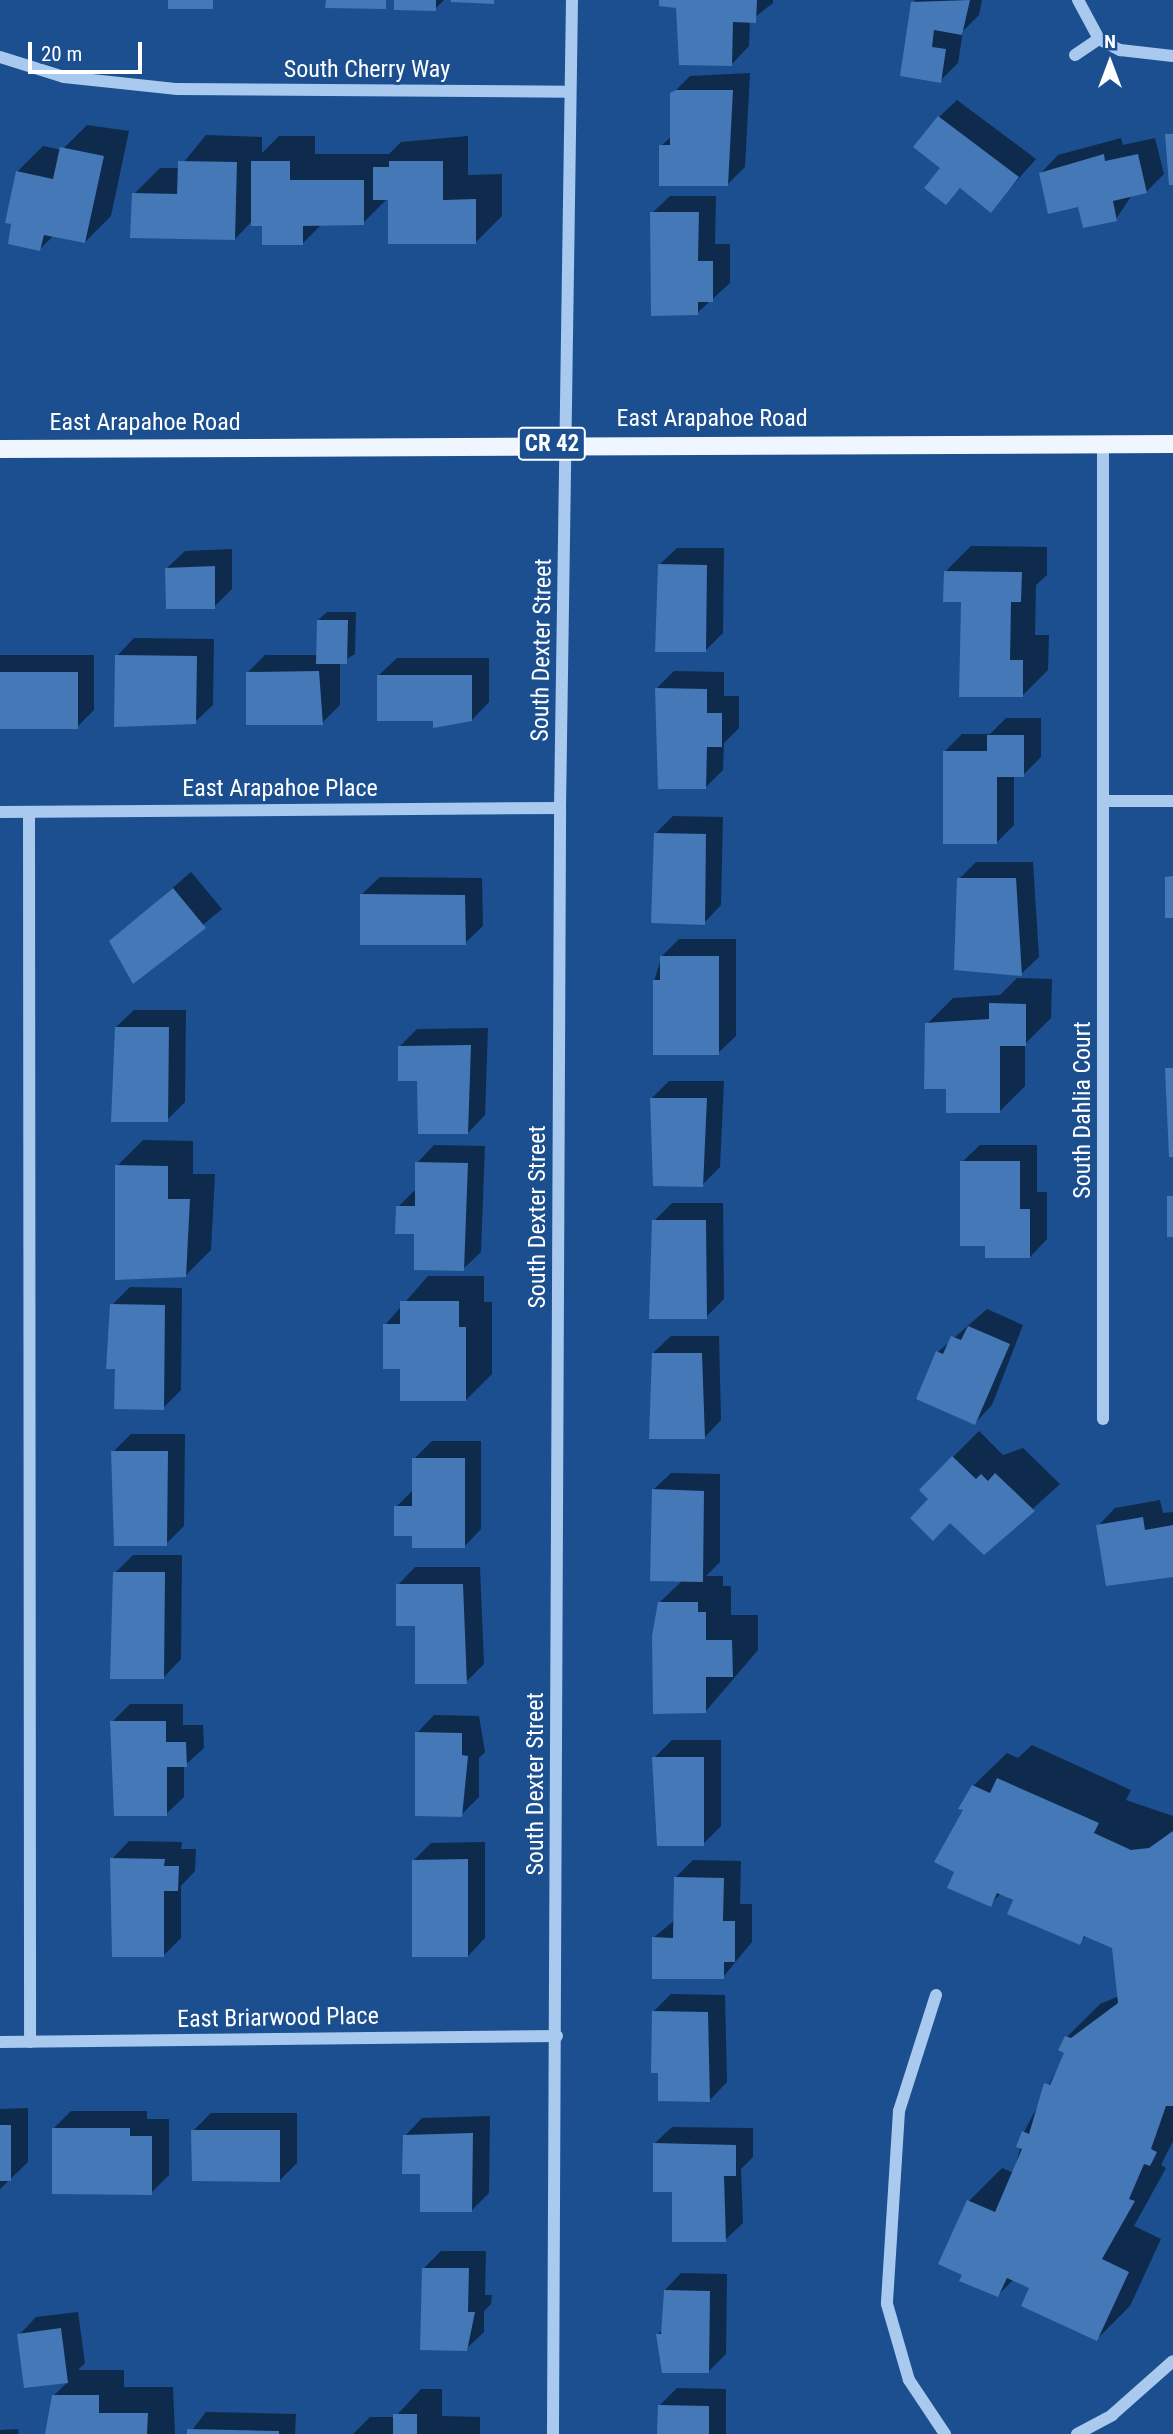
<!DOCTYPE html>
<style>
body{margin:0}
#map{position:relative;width:1173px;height:2434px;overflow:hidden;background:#1b4f8f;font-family:"Roboto Condensed",sans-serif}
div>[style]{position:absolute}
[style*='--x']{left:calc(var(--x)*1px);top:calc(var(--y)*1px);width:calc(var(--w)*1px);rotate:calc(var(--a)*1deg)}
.shadow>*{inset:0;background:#0007}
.building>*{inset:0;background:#4478b7}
.minor>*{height:12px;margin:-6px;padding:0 6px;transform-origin:6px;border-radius:6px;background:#a9c9ee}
.major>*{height:18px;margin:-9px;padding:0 9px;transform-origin:9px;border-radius:9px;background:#f0f6ff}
span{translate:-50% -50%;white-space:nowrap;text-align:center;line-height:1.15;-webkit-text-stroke:6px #1b4f8f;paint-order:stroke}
.shield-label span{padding:2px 5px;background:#1b4f8f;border:2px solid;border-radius:5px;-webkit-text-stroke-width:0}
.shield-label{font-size:23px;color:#fff;font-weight:700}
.street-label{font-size:24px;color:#fff}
.north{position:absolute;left:1075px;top:28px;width:70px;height:70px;-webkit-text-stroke:5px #1b4f8f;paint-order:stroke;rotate:0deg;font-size:19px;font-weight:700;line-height:28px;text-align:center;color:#fff}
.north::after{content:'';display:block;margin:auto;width:24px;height:32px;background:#fff;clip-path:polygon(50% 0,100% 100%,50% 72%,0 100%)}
.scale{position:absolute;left:28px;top:42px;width:114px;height:32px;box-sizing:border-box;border:4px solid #fff;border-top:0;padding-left:9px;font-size:21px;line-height:24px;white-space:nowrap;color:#fff;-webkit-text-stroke:5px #1b4f8f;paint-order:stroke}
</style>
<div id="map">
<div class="shadow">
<div style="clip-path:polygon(396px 0,444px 0,435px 9px)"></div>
<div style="clip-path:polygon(661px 0,773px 0,773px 3px,750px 21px,749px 46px,732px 64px,678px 6px)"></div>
<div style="clip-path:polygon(915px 0,982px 0,979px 15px,963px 31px,958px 63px,940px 81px,902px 75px)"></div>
<div style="clip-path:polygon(750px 73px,745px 167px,727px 185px,661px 146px,672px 136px,672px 94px,690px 76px)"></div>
<div style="clip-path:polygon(957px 100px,1036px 159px,990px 211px,961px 187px,945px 203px,939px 117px)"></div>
<div style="clip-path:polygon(87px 125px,129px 131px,111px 216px,85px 242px,54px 235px,40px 249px,17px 172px,43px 146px,62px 150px)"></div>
<div style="clip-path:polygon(206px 135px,262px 137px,262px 153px,279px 136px,315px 136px,315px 154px,389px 154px,401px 142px,468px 136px,468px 175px,502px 174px,502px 216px,476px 242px,390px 196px,363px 223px,322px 224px,303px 243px,253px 220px,235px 239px,134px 194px,160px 168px,179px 168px)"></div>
<div style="clip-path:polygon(1121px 138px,1123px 145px,1155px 138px,1164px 174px,1146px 192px,1132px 195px,1116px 219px,1079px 205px,1041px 173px,1058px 155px)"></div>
<div style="clip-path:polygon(670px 196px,716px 196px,715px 244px,730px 244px,730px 283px,697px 313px,652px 213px)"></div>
<div style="clip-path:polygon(971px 546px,1047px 547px,1047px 575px,1036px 585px,1035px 635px,1049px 635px,1048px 670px,1022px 696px,945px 572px)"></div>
<div style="clip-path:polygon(677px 548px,724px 548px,723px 633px,705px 651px,659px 565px)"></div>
<div style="clip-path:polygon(232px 549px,232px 589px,214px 607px,167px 568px,185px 551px)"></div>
<div style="clip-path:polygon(327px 612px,356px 612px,355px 654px,340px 663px,340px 705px,322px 723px,247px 673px,265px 655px,318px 655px,318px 620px)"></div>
<div style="clip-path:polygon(134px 638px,214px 639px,213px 705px,195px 722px,117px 656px)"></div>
<div style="clip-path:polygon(0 655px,94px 655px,94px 710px,77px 727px,0 727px)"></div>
<div style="clip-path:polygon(397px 658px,489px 658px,489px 702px,472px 720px,434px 719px,379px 675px)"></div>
<div style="clip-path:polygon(674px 671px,724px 672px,724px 696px,739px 696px,739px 728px,724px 743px,723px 770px,706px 787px,656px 689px)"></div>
<div style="clip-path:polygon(1006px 718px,1041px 718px,1041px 757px,1023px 775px,1014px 775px,1014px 825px,996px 843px,945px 751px,962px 734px,990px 734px)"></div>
<div style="clip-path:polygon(673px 816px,723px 817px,721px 905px,704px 923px,655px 834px)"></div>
<div style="clip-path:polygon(976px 862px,1033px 862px,1039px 957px,1021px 974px,959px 879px)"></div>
<div style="clip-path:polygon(191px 872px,222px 909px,134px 982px,111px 941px)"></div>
<div style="clip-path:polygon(380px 877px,482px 878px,483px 926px,465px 943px,362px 894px)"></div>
<div style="clip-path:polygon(679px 939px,736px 939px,736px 1036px,718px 1053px,654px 981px,662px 956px)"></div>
<div style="clip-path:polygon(1017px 978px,1052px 979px,1051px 1018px,1025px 1044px,1025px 1086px,999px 1112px,948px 1087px,927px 1024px,953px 998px,1000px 995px)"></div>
<div style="clip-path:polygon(134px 1010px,186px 1010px,185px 1102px,167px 1120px,116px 1027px)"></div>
<div style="clip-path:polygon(488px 1028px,485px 1115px,468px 1133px,419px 1079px,400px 1046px,417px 1029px)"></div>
<div style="clip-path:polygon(669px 1081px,724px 1081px,720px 1167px,702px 1185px,657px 1184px,651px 1099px)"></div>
<div style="clip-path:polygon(143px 1140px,193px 1141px,193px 1174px,215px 1174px,211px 1250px,185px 1276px,117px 1166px)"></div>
<div style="clip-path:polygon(434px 1145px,485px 1146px,481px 1252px,463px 1269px,398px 1207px,415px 1190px,417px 1163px)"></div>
<div style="clip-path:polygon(980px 1145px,1037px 1145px,1037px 1192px,1047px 1192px,1047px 1239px,1030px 1257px,987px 1245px,962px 1162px)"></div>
<div style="clip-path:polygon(672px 1203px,723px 1203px,724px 1299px,706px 1317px,654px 1221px)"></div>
<div style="clip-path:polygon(428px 1276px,484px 1276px,484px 1302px,492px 1302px,492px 1374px,466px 1400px,402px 1367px,385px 1325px)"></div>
<div style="clip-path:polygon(130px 1287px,182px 1288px,181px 1390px,163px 1408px,117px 1367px,112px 1305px)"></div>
<div style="clip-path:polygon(987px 1309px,1023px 1325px,992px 1405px,975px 1423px,938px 1352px)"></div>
<div style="clip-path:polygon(671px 1336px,719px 1336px,721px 1420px,704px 1438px,653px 1353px)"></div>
<div style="clip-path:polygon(979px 1431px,1003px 1455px,1023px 1448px,1060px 1484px,984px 1553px,953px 1457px)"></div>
<div style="clip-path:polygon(131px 1434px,185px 1434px,184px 1526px,166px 1544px,113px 1452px)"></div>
<div style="clip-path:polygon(432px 1441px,481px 1441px,481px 1529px,464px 1547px,413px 1534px,396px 1507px,414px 1489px,414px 1459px)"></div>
<div style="clip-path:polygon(671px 1473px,720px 1474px,720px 1562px,706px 1576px,723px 1576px,723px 1586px,731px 1586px,731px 1615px,758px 1615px,758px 1650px,706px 1711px,660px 1602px,683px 1580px,653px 1490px)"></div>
<div style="clip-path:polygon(1160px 1500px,1163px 1513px,1173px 1512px,1173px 1575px,1098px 1526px,1115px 1508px)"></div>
<div style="clip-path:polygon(133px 1555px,182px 1555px,181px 1659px,164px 1677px,115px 1573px)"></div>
<div style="clip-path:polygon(415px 1567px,480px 1567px,484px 1664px,466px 1682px,416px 1624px,398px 1585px)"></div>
<div style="clip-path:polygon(130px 1704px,183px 1704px,183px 1725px,203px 1725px,204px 1748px,184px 1766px,184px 1797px,166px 1814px,112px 1722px)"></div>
<div style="clip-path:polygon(434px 1715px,479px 1716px,485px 1752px,479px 1758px,479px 1797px,461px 1815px,417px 1733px)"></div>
<div style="clip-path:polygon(672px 1740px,721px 1740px,721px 1826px,703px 1844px,654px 1758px)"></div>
<div style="clip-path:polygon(1032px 1745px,1131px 1790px,1126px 1800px,1173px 1816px,1173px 2141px,1161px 2165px,1166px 2168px,1134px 2226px,1161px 2239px,1130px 2306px,1097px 2339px,1032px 2287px,1014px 2279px,998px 2295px,964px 2274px,969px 2201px,1002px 2168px,1014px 2173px,1024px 2132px,1066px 2052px,1067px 2037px,1100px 2004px,1119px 1996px,1114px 1947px,1087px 1935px,1079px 1943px,1001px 1893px,990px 1905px,957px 1871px,973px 1786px,1007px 1753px,1018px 1758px)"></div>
<div style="clip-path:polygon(129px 1841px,182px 1842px,181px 1849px,196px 1849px,195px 1871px,181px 1886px,181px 1938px,163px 1956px,112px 1859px)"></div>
<div style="clip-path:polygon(485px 1842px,485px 1938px,468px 1956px,413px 1861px,431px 1843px)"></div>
<div style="clip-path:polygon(693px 1860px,741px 1861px,740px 1904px,752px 1904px,752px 1942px,723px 1977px,653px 1938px,675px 1920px,675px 1878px)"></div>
<div style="clip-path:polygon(671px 1994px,725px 1995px,727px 2082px,710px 2100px,660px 2071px,653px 2012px)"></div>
<div style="clip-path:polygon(28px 2108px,28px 2162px,0 2189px,0 2109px)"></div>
<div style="clip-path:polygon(71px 2111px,147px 2111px,147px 2119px,169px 2119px,169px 2175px,151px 2193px,53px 2129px)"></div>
<div style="clip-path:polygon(211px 2113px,297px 2113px,297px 2163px,280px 2180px,193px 2131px)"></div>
<div style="clip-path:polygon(490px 2116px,489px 2193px,471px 2211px,422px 2172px,405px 2136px,422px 2118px)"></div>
<div style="clip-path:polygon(672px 2127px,753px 2128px,753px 2157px,741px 2169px,743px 2223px,725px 2240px,674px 2190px,654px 2144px)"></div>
<div style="clip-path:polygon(441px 2251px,486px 2251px,485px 2295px,492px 2295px,491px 2304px,484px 2311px,484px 2332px,466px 2349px,424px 2268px)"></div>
<div style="clip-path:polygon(681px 2273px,727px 2274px,726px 2354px,708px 2372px,657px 2335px,663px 2329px,664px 2291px)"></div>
<div style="clip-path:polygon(78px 2312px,85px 2363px,78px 2370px,124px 2370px,124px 2387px,173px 2387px,175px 2434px,46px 2434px,53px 2396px,69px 2381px,25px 2386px,19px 2335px,36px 2317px)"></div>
<div style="clip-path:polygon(677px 2388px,726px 2389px,726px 2434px,661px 2434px,659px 2406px)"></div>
<div style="clip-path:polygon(421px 2389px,442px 2389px,442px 2416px,480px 2417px,480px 2434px,353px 2434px,370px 2417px,395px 2417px)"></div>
<div style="clip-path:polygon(206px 2412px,296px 2414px,295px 2434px,189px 2434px)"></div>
<div style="clip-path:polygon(18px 2429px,19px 2434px,0 2434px,0 2430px)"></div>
</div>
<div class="building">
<div style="clip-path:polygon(168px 0,213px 0,213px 9px,168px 9px)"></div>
<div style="clip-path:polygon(326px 0,386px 0,386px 9px,325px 8px)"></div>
<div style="clip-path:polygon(394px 0,436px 0,436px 11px,394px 10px)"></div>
<div style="clip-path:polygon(451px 0,494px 0,494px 4px,451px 2px)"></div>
<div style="clip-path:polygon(659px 0,757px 0,756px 23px,733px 22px,732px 66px,679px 65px,676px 8px,659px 6px)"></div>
<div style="clip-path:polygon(970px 0,962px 35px,934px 30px,932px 47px,946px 49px,941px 83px,900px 76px,911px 2px)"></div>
<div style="clip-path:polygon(676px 90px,733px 90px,728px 186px,659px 186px,659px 145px,670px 145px,670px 93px)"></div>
<div style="clip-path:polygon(938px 116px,1019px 177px,991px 213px,960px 188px,946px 205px,924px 188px,940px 168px,913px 147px)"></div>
<div style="clip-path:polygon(1165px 134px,1173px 134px,1173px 185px,1169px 185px)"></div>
<div style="clip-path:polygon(60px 147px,104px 156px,85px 243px,44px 235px,40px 251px,8px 244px,11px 224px,5px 223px,16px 171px,53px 179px)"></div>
<div style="clip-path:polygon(1104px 154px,1105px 161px,1138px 154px,1147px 193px,1113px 201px,1117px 221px,1083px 228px,1078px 207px,1048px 214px,1039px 173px)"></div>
<div style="clip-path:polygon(178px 161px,237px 162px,235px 240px,130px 238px,132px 193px,177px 194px)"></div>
<div style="clip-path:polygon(251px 161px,290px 161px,290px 180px,364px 180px,364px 225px,303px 226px,303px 245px,262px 245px,262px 226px,251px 226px)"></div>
<div style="clip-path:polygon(389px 161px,443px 161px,443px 200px,476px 199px,476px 244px,388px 244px,388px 200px,373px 200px,373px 167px,389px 167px)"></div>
<div style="clip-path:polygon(650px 212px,699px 212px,698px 261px,713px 261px,713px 302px,698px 302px,698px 315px,651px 316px)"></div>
<div style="clip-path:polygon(658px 564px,707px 565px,706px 652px,655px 652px)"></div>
<div style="clip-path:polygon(215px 566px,215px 609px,166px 609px,165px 568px)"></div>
<div style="clip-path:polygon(944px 571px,1022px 572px,1021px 602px,1011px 602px,1010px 660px,1023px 660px,1023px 697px,959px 697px,961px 602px,943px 602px)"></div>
<div style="clip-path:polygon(317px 620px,348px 620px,347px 664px,316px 664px)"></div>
<div style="clip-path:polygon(115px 655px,197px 656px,196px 724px,114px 727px)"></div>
<div style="clip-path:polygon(319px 671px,323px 725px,246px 725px,246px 672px)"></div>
<div style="clip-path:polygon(0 672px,78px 672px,78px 729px,0 729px)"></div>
<div style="clip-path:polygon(377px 675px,472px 675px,472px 721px,433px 728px,433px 721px,377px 721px)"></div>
<div style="clip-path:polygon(655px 688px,707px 689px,707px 713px,722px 713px,722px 747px,707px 747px,706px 789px,658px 789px)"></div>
<div style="clip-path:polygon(987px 735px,1024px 735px,1024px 777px,997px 777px,997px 844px,943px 844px,943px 751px,987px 751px)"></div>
<div style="clip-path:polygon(654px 833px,706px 834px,705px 925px,651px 923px)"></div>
<div style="clip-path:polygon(1173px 876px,1173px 918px,1165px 918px,1165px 877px)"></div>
<div style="clip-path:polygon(957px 878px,1016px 878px,1022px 976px,954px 970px)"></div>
<div style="clip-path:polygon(173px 888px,206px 928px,133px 984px,109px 941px)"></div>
<div style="clip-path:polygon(360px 894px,465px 895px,466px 945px,360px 945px)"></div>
<div style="clip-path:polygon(660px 956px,719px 956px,719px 1055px,653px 1055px,653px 980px,660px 980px)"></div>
<div style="clip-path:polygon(989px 1003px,1026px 1004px,1026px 1046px,1000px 1046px,1000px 1113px,946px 1113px,946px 1089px,924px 1089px,925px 1023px,989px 1019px)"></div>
<div style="clip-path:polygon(115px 1027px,169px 1027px,168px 1122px,111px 1122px)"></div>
<div style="clip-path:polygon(471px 1045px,468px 1134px,418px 1134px,417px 1081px,398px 1081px,398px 1046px)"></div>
<div style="clip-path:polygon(1165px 1068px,1173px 1068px,1173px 1157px,1169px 1157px)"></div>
<div style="clip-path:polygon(650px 1098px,707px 1098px,703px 1187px,653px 1186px)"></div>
<div style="clip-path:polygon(960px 1161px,1020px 1161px,1020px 1209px,1030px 1209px,1030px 1258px,985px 1258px,985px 1246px,960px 1246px)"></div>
<div style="clip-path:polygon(415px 1162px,468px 1163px,464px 1271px,414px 1270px,414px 1234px,395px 1234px,396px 1206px,415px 1206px)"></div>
<div style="clip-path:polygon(115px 1165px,168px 1166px,168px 1199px,190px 1199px,186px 1277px,115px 1280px)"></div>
<div style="clip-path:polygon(1167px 1196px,1173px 1196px,1173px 1237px,1167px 1237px)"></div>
<div style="clip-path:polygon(652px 1220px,706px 1220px,707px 1319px,649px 1319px)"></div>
<div style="clip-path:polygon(400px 1301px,459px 1301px,459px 1327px,466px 1327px,466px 1401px,400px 1401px,400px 1369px,383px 1369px,383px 1324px,400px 1324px)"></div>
<div style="clip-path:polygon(110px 1304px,165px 1305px,164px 1410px,114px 1409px,115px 1369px,106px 1369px)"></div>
<div style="clip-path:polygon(968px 1326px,1010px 1344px,975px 1425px,916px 1399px,936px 1351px,943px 1354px,951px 1336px,961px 1340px)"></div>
<div style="clip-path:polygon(652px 1353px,702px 1353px,705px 1439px,649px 1439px)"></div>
<div style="clip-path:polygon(111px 1451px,168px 1451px,167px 1546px,114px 1546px)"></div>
<div style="clip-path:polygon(952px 1456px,976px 1479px,981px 1474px,988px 1481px,995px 1473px,1035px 1511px,984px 1555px,950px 1523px,933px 1541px,910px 1518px,928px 1499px,919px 1490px)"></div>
<div style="clip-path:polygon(412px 1458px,465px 1458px,465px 1548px,412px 1548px,412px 1536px,394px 1536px,394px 1506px,412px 1506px)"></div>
<div style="clip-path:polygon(652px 1489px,704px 1491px,703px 1582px,650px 1581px)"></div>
<div style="clip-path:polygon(1143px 1517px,1145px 1530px,1173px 1525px,1173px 1577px,1106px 1586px,1096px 1525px)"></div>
<div style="clip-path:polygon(113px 1572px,165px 1572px,164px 1679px,110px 1679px)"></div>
<div style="clip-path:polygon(396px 1584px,463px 1584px,467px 1684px,415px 1684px,415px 1626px,396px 1626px)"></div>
<div style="clip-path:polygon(658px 1602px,698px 1602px,698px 1612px,706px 1612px,706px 1640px,732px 1640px,733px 1677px,706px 1677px,706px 1713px,653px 1714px,652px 1636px)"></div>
<div style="clip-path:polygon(110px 1721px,166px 1721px,166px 1742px,186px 1742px,187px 1767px,167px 1767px,167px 1816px,114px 1816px)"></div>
<div style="clip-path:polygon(415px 1732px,462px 1733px,462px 1755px,468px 1756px,462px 1817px,415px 1816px)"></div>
<div style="clip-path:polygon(652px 1757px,704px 1757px,704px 1846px,657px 1846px)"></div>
<div style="clip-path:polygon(997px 1778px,1099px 1823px,1094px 1833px,1131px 1850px,1149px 1848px,1173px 1831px,1173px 2106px,1166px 2106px,1151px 2149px,1157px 2152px,1150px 2166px,1144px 2164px,1129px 2199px,1135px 2201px,1102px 2259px,1129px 2272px,1097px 2341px,1021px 2306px,1029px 2288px,1007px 2278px,998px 2297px,959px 2281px,962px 2275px,938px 2264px,967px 2200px,995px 2212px,1022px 2149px,1016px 2147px,1022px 2131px,1029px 2134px,1044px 2083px,1050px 2085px,1064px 2053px,1058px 2050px,1065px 2036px,1071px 2038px,1118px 2003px,1112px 1948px,1084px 1936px,1080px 1945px,1007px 1914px,1013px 1900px,997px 1893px,991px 1907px,947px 1888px,954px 1872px,934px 1862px,963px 1810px,958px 1809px,972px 1785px,990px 1793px)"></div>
<div style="clip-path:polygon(110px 1858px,165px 1859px,164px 1866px,179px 1866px,178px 1891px,164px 1891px,164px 1957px,112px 1957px)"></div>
<div style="clip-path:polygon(468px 1859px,468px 1957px,412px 1957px,412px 1860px)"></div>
<div style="clip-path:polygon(674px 1877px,724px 1878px,723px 1921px,735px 1921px,735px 1962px,724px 1962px,724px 1979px,652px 1979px,652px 1937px,673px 1938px)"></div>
<div style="clip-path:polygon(652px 2011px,708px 2012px,710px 2102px,658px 2101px,658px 2073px,651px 2073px)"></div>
<div style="clip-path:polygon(0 2125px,11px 2125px,11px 2181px,0 2181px)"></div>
<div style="clip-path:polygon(52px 2128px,130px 2128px,130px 2136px,152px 2136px,152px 2195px,52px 2194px)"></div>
<div style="clip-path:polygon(191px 2130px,280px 2130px,280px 2182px,192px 2181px)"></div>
<div style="clip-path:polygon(473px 2133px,472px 2212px,420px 2212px,420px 2174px,402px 2174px,403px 2135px)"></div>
<div style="clip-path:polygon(653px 2143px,736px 2145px,736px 2176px,724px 2176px,726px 2242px,672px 2242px,672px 2192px,653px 2192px)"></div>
<div style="clip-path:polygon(422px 2268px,469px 2268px,468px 2312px,475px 2312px,467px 2351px,420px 2350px)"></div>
<div style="clip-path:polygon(664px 2290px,710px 2291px,709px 2373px,662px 2373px,656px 2334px,661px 2334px)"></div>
<div style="clip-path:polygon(61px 2328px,68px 2383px,24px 2388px,17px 2334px)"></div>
<div style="clip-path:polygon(52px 2395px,99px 2395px,99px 2413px,148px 2413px,147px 2434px,45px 2434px)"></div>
<div style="clip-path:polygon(658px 2405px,709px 2406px,709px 2434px,657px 2434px)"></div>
<div style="clip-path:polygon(393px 2414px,417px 2414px,417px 2434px,393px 2434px)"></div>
<div style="clip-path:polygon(187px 2429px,279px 2431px,279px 2434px,187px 2434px)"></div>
</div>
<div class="minor">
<div style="--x:1078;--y:0;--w:44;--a:61.7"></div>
<div style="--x:1099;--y:39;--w:24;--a:28"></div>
<div style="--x:1120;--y:50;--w:53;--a:6.5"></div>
<div style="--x:1075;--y:55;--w:29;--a:-34"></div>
<div style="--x:0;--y:57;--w:67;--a:17.4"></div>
<div style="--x:64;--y:77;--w:114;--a:6.1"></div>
<div style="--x:177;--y:89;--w:392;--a:0.4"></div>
<div style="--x:1105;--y:801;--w:68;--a:0"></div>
<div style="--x:0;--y:812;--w:560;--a:-0.41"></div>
<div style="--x:29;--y:812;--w:1230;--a:89.95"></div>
<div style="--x:1103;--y:1419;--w:976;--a:-90"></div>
<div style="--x:936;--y:1995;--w:122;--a:107.7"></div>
<div style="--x:899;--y:2111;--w:193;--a:93.6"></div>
<div style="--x:887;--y:2304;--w:79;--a:73.9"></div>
<div style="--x:909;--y:2380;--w:65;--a:56.3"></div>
<div style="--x:0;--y:2042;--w:557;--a:-0.62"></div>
<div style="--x:553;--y:2434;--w:1626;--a:-89.75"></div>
<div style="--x:560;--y:808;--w:808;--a:-89.15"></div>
<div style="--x:1077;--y:2434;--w:40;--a:-28"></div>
<div style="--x:1112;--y:2415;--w:81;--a:-41.5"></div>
</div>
<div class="major">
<div style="--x:0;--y:449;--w:1173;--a:-0.24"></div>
</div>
<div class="shield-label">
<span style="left:552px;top:444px">CR 42</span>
</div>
<div class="street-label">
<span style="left:367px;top:70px">South Cherry Way</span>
<span style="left:712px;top:419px">East Arapahoe Road</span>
<span style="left:145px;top:423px">East Arapahoe Road</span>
<span style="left:542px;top:650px;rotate:-89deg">South Dexter Street</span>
<span style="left:280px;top:789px">East Arapahoe Place</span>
<span style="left:1083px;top:1110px;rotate:-90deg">South Dahlia Court</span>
<span style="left:538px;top:1217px;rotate:-90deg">South Dexter Street</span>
<span style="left:536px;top:1784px;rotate:-90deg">South Dexter Street</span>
<span style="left:278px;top:2018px;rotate:-1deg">East Briarwood Place</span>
</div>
<div class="north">N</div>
<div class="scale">20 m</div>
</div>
